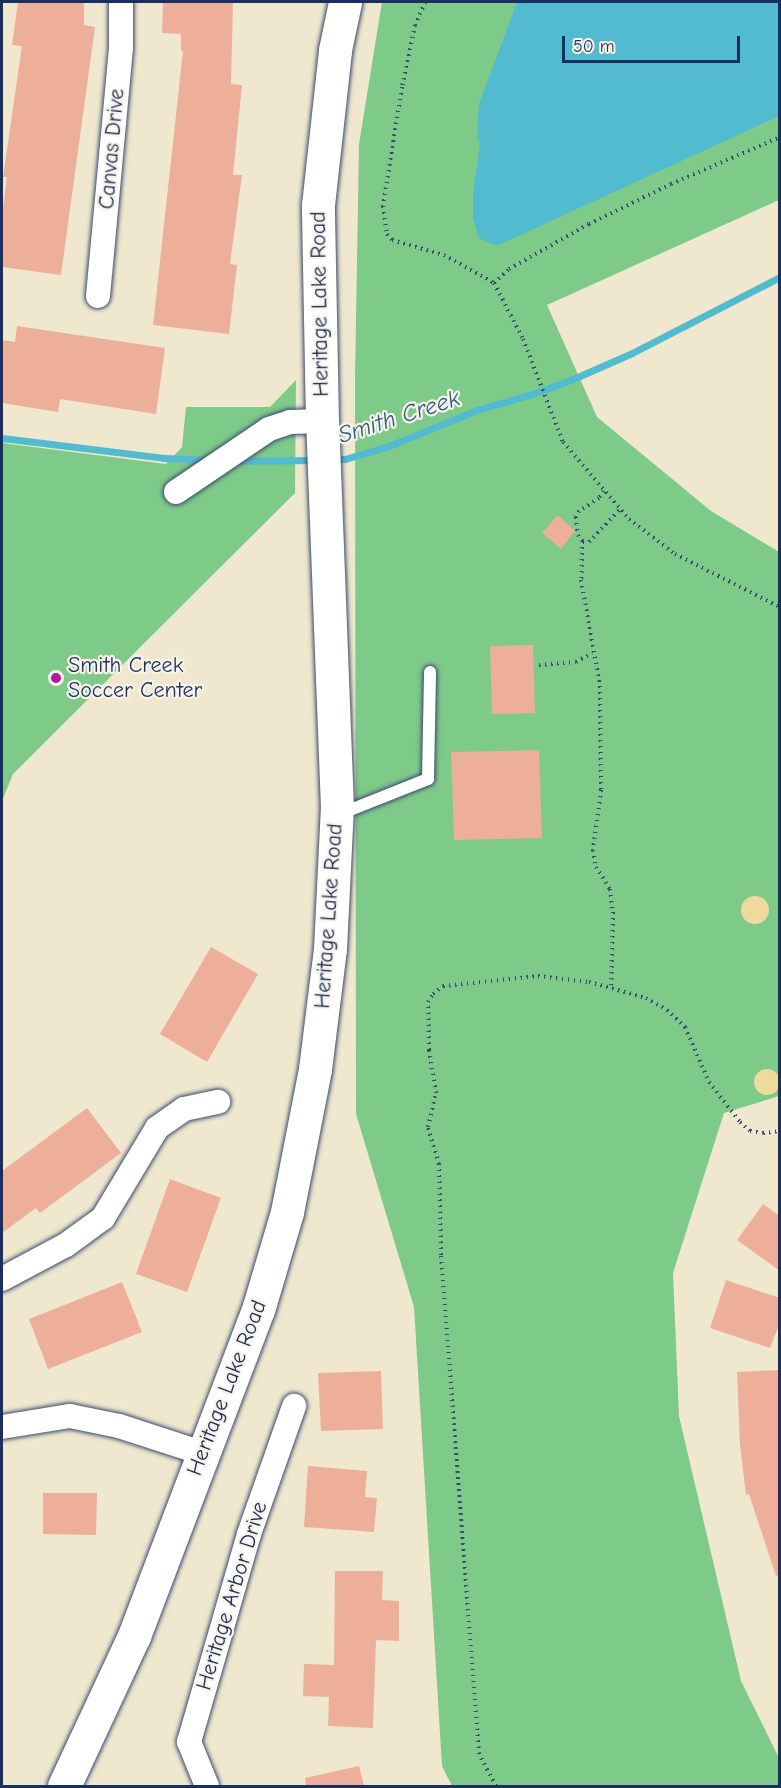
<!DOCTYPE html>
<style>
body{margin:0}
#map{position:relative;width:781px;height:1788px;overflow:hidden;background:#efe8cf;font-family:"Comic Neue",sans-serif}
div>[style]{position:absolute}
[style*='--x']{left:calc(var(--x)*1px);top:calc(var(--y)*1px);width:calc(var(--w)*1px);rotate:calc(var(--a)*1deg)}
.green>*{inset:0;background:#7eca89}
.sand>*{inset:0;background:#eeda9e}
.round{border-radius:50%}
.water>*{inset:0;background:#52bbd0}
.stream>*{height:7px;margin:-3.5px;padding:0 3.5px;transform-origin:3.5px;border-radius:3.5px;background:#52bbd0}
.building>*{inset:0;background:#edaf9a}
.path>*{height:4px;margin-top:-2px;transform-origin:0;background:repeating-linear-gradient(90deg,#3b4b6f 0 1.5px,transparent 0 6px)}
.roads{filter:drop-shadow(0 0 2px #3b4b6f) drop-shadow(0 0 2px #3b4b6f)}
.lane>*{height:12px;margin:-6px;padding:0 6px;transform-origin:6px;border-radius:6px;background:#fff}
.street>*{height:24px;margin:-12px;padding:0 12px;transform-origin:12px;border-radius:12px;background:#fff}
.secondary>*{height:33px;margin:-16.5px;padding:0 16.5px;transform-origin:16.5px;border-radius:16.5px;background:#fff}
.dots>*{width:16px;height:16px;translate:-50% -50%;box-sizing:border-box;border:3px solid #f7f3e8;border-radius:50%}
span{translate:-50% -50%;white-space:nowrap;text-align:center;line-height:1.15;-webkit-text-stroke:4.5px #f7f3e8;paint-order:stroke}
.street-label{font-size:22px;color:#1b2f5e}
.poi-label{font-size:22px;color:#1b2f5e}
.left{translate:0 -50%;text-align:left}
.water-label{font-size:24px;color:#2c5980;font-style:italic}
.frame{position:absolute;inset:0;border:3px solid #1b2f5e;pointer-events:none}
.scale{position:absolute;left:562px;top:36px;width:178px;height:27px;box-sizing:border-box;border:3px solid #1b2f5e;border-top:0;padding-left:8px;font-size:18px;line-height:21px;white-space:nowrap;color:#1b2f5e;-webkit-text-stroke:4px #f7f3e8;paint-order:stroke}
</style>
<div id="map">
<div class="green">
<div style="clip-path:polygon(382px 2px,779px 2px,779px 200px,547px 305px,597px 417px,711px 511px,779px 552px,779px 1096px,724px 1113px,673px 1273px,679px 1416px,741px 1681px,779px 1758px,779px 1786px,452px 1786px,442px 1766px,414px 1307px,356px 1114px,355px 377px,359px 144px)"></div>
<div style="clip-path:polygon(296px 380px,295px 493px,13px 774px,2px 801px,2px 443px,166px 464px,182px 447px,186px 407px,270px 407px)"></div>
</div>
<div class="sand">
<div class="round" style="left:741px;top:896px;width:28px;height:28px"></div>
<div class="round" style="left:754px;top:1069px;width:26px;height:26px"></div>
</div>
<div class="water">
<div style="clip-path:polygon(517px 2px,779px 2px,779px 116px,501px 244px,493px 245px,479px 238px,473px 218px,473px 193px,480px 144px,477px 136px,479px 104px)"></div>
</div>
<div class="stream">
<div style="--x:2;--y:438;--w:163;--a:7"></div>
<div style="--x:164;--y:458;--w:45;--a:2.5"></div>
<div style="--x:331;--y:459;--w:14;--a:0"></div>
<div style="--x:345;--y:459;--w:46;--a:-16.5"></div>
<div style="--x:389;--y:446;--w:95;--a:-22.2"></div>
<div style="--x:477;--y:410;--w:60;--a:-16.3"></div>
<div style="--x:535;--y:393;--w:40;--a:-20.2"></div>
<div style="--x:573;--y:379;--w:64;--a:-23.8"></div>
<div style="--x:632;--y:353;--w:166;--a:-27.2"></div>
<div style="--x:235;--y:461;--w:79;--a:-0.7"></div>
</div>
<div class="building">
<div style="clip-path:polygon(18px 2px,84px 2px,84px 25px,95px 27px,61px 275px,2px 267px,2px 216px,7px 177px,3px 177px,22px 46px,12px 45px)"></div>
<div style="clip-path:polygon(163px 2px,233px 2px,231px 84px,242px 85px,233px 175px,242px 175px,230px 264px,237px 265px,229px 334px,153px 325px,183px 51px,181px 51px,181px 34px,162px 33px)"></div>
<div style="clip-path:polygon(17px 326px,165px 348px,156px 414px,60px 399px,58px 412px,2px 403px,2px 340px,15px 342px)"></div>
<div style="clip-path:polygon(558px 515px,575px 531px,561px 549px,542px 533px)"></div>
<div style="clip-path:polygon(533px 645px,535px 713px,492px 714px,490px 646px)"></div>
<div style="clip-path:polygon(539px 750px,542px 838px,454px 840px,451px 752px)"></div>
<div style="clip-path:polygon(211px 947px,258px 974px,207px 1062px,160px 1034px)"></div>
<div style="clip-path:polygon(87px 1108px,121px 1153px,40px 1213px,36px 1208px,2px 1233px,2px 1171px)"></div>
<div style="clip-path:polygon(170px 1179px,221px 1198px,187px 1292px,136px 1274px)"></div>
<div style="clip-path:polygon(763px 1204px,780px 1216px,780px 1271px,737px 1240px)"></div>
<div style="clip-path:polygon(726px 1280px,780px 1298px,780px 1322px,770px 1348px,710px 1328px)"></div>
<div style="clip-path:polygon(122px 1282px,142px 1332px,48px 1369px,29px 1319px)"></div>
<div style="clip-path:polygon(780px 1370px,780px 1575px,776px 1576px,749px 1494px,746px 1495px,740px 1445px,737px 1372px)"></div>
<div style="clip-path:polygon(381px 1371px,383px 1429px,321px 1431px,318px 1373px)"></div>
<div style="clip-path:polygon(308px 1466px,367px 1471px,365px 1497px,377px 1498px,374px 1532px,304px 1527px)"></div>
<div style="clip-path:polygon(43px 1493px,97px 1493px,96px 1535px,43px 1534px)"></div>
<div style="clip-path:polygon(335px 1571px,383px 1571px,382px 1600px,399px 1601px,399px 1641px,376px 1640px,373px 1728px,328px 1726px,329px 1697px,303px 1696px,304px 1664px,334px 1665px)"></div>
<div style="clip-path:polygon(359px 1766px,364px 1786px,306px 1786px,305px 1778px)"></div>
</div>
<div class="path">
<div style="--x:425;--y:2;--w:25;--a:113"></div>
<div style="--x:415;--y:25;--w:63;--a:101.8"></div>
<div style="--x:402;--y:87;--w:121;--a:99.1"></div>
<div style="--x:383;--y:206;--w:28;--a:82"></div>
<div style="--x:387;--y:234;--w:8;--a:50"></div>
<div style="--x:392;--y:240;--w:54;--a:16.1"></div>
<div style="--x:444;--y:255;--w:57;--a:29.2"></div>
<div style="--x:494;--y:283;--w:63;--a:62.6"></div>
<div style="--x:523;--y:339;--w:110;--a:68.8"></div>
<div style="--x:563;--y:442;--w:101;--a:49.4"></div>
<div style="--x:629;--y:519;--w:58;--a:37.3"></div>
<div style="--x:675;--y:554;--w:118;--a:26.8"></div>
<div style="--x:494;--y:283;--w:21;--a:-43"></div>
<div style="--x:509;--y:269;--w:92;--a:-29.4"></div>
<div style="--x:589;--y:224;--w:91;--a:-26"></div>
<div style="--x:671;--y:184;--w:119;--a:-23.3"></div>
<div style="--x:604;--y:491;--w:9;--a:126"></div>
<div style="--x:599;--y:498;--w:24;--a:147"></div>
<div style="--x:579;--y:511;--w:7;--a:117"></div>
<div style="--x:576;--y:517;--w:18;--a:84"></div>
<div style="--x:578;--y:535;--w:9;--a:54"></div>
<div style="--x:583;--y:542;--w:6;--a:0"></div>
<div style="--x:589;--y:542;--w:45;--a:-46.8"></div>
<div style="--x:582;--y:541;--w:39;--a:91"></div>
<div style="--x:581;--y:580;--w:108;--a:79.8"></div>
<div style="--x:600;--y:686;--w:104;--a:89.4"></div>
<div style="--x:601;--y:790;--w:61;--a:97.6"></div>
<div style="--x:593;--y:850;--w:17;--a:80"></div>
<div style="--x:596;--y:867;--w:26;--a:58"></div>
<div style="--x:610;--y:889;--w:23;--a:83"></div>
<div style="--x:613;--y:912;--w:75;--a:91.5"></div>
<div style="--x:539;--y:665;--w:37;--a:-5"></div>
<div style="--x:576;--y:662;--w:18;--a:-29"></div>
<div style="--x:496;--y:1786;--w:36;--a:-118"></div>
<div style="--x:479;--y:1754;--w:500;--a:-94.35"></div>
<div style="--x:441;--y:1255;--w:91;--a:-91.3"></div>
<div style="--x:439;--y:1164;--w:39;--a:-107"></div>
<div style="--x:428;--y:1127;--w:35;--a:-77"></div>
<div style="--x:436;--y:1093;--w:44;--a:-99.2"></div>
<div style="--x:429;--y:1050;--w:48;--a:-91.2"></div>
<div style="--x:428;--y:1002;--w:9;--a:-58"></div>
<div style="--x:433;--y:994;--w:13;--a:-39"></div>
<div style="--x:443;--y:986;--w:96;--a:-6"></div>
<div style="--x:538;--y:976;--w:51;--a:6.7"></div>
<div style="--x:589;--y:982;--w:59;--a:15.7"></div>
<div style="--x:646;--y:998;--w:24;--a:30"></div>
<div style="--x:667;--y:1010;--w:25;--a:43"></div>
<div style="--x:685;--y:1027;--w:60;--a:66.4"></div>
<div style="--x:709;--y:1082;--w:51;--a:52.2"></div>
<div style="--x:740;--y:1122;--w:13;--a:42"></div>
<div style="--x:750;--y:1131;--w:13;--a:9"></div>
<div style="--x:763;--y:1133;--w:17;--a:-7"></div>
</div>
<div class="roads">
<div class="lane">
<div style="--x:340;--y:814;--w:95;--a:-21.7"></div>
<div style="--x:428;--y:779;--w:107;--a:-88.9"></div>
</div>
<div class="street">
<div style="--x:98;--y:296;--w:250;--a:-84.7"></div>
<div style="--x:121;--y:47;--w:45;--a:-90"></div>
<div style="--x:176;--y:492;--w:112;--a:-34.1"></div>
<div style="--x:269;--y:429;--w:22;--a:-18"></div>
<div style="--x:290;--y:422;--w:32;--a:-2"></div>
<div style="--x:2;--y:1279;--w:72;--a:-28"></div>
<div style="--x:66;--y:1245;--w:46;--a:-36.1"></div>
<div style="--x:103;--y:1218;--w:105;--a:-59"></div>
<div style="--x:157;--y:1128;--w:33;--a:-35"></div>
<div style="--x:184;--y:1109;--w:35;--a:-12"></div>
<div style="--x:2;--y:1427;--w:69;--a:-9.2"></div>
<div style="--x:70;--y:1416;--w:50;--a:11.5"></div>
<div style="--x:119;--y:1426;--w:87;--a:18"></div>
<div style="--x:207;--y:1786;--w:48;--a:-112.2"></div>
<div style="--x:189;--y:1742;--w:216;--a:-73.9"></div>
<div style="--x:249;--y:1534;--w:136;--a:-70.6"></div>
</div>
<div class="secondary">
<div style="--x:64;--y:1786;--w:166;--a:-65"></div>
<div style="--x:134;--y:1636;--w:349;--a:-69.2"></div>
<div style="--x:258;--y:1310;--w:102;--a:-73.5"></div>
<div style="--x:287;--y:1212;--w:146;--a:-78.9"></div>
<div style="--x:315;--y:1069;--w:121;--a:-82.9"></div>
<div style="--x:330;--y:949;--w:141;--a:-87.2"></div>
<div style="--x:337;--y:808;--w:387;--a:-92.2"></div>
<div style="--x:322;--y:421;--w:216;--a:-91.1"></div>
<div style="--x:318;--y:205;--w:156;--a:-83.7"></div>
<div style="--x:335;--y:50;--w:49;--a:-78.2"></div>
</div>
</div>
<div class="dots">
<div style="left:56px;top:678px;background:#b5179e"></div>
</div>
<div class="street-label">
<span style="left:112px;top:149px;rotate:-85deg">Canvas Drive</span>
<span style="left:320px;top:304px;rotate:-91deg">Heritage Lake Road</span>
<span style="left:329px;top:916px;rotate:-86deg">Heritage Lake Road</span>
<span style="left:227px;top:1388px;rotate:-69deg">Heritage Lake Road</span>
<span style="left:232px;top:1596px;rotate:-73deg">Heritage Arbor Drive</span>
</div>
<div class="poi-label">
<span class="left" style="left:68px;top:678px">Smith Creek<br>Soccer Center</span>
</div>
<div class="water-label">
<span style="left:399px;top:417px;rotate:-18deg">Smith Creek</span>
</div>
<div class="frame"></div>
<div class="scale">50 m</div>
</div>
